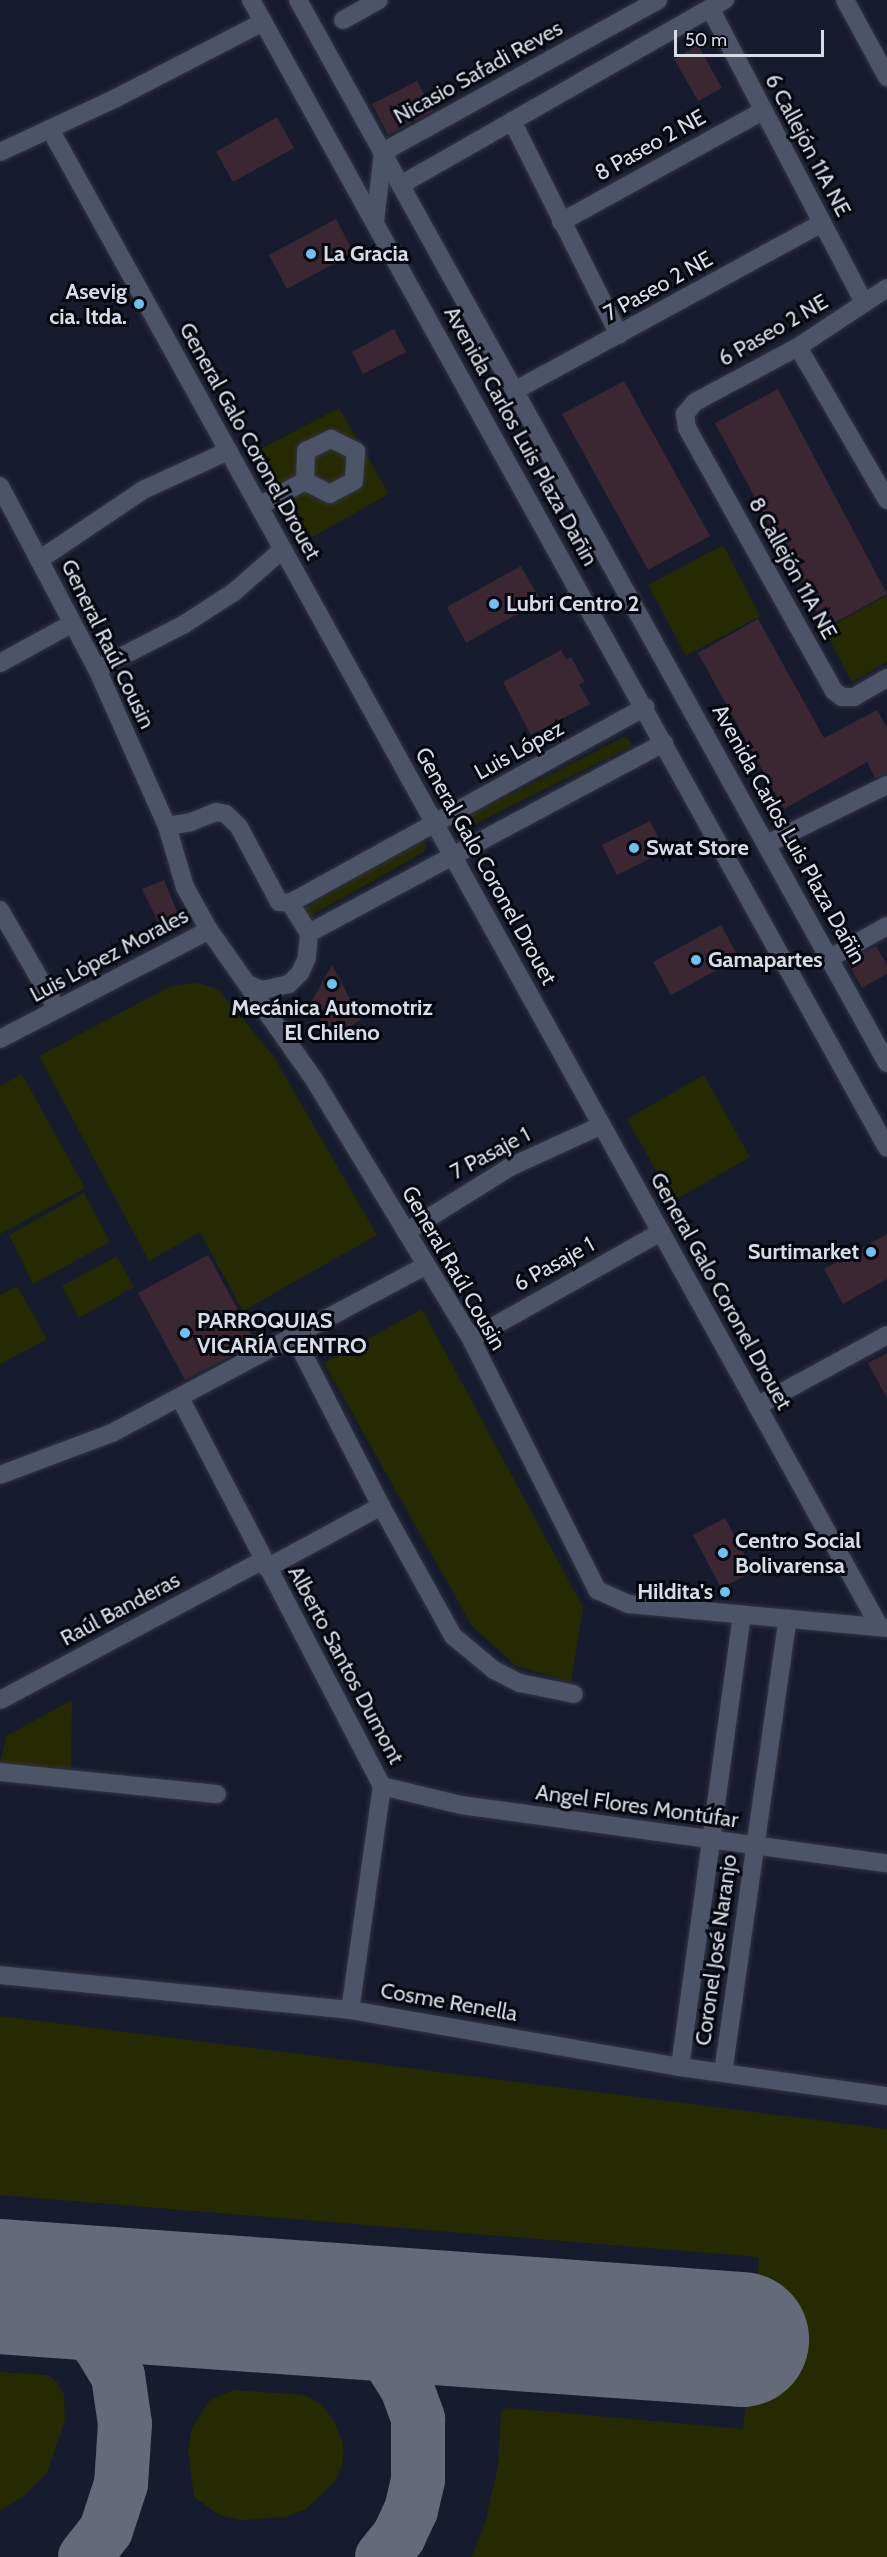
<!DOCTYPE html>
<meta charset="utf-8">
<style>
body{margin:0}
#map{position:relative;width:887px;height:2557px;overflow:hidden;background:#161c2d;font-family:Cabin,sans-serif}
div>[style]{position:absolute}
[style*='--x']{left:calc(var(--x)*1px);top:calc(var(--y)*1px);width:calc(var(--w)*1px);rotate:calc(var(--a)*1deg)}
.green>*{inset:0;background:#262a00}
.taxiway>*{height:54px;margin:-27px;padding:0 27px;transform-origin:27px;border-radius:27px;background:#656a7a}
.runway>*{height:135px;margin:-67.5px;padding:0 67.5px;transform-origin:67.5px;border-radius:67.5px;background:#656a7a}
.building>*{inset:0;background:#3b2732}
.roads{filter:drop-shadow(0 0 2px #323543) drop-shadow(0 0 2px #323543)}
.street>*{height:18px;margin:-9px;padding:0 9px;transform-origin:9px;border-radius:9px;background:#4c5468}
.secondary>*{height:18px;margin:-9px;padding:0 9px;transform-origin:9px;border-radius:9px;background:#4c5468}
.dots>*{width:16px;height:16px;translate:-50% -50%;box-sizing:border-box;border:3px solid #05070e;border-radius:50%}
span{translate:-50% -50%;white-space:nowrap;text-align:center;line-height:1.15;-webkit-text-stroke:6px #05070e;paint-order:stroke}
.street-label{font-size:22px;color:#d7dce8}
.poi-label{font-size:22px;color:#d7dce8;font-weight:700}
.left{translate:0 -50%;text-align:left}
.right{translate:-100% -50%;text-align:right}
.scale{position:absolute;left:674px;top:30px;width:150px;height:27px;box-sizing:border-box;border:3px solid #d7dce8;border-top:0;padding-left:8px;font-size:18px;line-height:21px;white-space:nowrap;color:#d7dce8;-webkit-text-stroke:4px #05070e;paint-order:stroke}
</style>
<div id="map">
<div class="green">
<div style="clip-path:polygon(339px 408px,389px 494px,307px 540px,257px 451px)"></div>
<div style="clip-path:polygon(723px 545px,760px 616px,686px 656px,648px 585px)"></div>
<div style="clip-path:polygon(887px 595px,887px 662px,852px 682px,824px 630px)"></div>
<div style="clip-path:polygon(626px 736px,632px 744px,630px 747px,477px 823px,468px 823px,467px 818px,473px 814px)"></div>
<div style="clip-path:polygon(421px 842px,427px 845px,424px 852px,305px 919px,300px 911px)"></div>
<div style="clip-path:polygon(197px 983px,218px 989px,274px 1057px,377px 1235px,243px 1311px,200px 1232px,149px 1261px,39px 1056px,171px 986px)"></div>
<div style="clip-path:polygon(22px 1074px,85px 1188px,0 1234px,0 1086px)"></div>
<div style="clip-path:polygon(704px 1075px,750px 1157px,673px 1201px,627px 1119px)"></div>
<div style="clip-path:polygon(84px 1193px,110px 1242px,33px 1284px,9px 1235px)"></div>
<div style="clip-path:polygon(117px 1256px,134px 1287px,79px 1318px,62px 1286px)"></div>
<div style="clip-path:polygon(17px 1286px,47px 1339px,0 1364px,0 1295px)"></div>
<div style="clip-path:polygon(422px 1309px,583px 1607px,571px 1682px,516px 1666px,472px 1626px,324px 1363px)"></div>
<div style="clip-path:polygon(72px 1700px,71px 1768px,0 1765px,6px 1736px)"></div>
<div style="clip-path:polygon(0 2016px,887px 2129px,887px 2557px,472px 2557px,486px 2520px,498px 2466px,501px 2412px,507px 2408px,743px 2429px,759px 2257px,0 2195px)"></div>
<div style="clip-path:polygon(0 2372px,48px 2375px,58px 2383px,64px 2395px,65px 2421px,47px 2473px,24px 2496px,0 2511px)"></div>
<div style="clip-path:polygon(233px 2390px,305px 2395px,322px 2405px,334px 2421px,343px 2442px,343px 2462px,336px 2480px,306px 2509px,285px 2517px,242px 2520px,219px 2515px,194px 2497px,188px 2451px,192px 2428px,209px 2401px)"></div>
</div>
<div class="taxiway">
<div style="--x:0;--y:2287;--w:30;--a:14"></div>
<div style="--x:29;--y:2294;--w:56;--a:30.3"></div>
<div style="--x:77;--y:2322;--w:33;--a:46"></div>
<div style="--x:100;--y:2346;--w:35;--a:59"></div>
<div style="--x:118;--y:2376;--w:49;--a:81.7"></div>
<div style="--x:125;--y:2424;--w:60;--a:93.8"></div>
<div style="--x:121;--y:2484;--w:48;--a:108.1"></div>
<div style="--x:106;--y:2530;--w:34;--a:128"></div>
<div style="--x:300;--y:2307;--w:46;--a:21.6"></div>
<div style="--x:343;--y:2324;--w:54;--a:36"></div>
<div style="--x:387;--y:2356;--w:38;--a:58"></div>
<div style="--x:407;--y:2388;--w:33;--a:70"></div>
<div style="--x:418;--y:2419;--w:61;--a:90"></div>
<div style="--x:418;--y:2480;--w:31;--a:103"></div>
<div style="--x:411;--y:2510;--w:29;--a:115"></div>
<div style="--x:399;--y:2536;--w:27;--a:129"></div>
</div>
<div class="runway">
<div style="--x:0;--y:2286;--w:743;--a:4.09"></div>
</div>
<div class="building">
<div style="clip-path:polygon(698px 45px,722px 88px,698px 101px,674px 59px)"></div>
<div style="clip-path:polygon(417px 81px,433px 111px,388px 135px,372px 104px)"></div>
<div style="clip-path:polygon(277px 117px,294px 148px,233px 182px,216px 152px)"></div>
<div style="clip-path:polygon(336px 219px,354px 253px,287px 289px,269px 255px)"></div>
<div style="clip-path:polygon(394px 329px,406px 352px,363px 374px,352px 352px)"></div>
<div style="clip-path:polygon(624px 381px,710px 536px,648px 570px,562px 414px)"></div>
<div style="clip-path:polygon(778px 389px,887px 594px,825px 628px,715px 423px)"></div>
<div style="clip-path:polygon(521px 566px,541px 601px,466px 643px,447px 607px)"></div>
<div style="clip-path:polygon(758px 619px,824px 738px,877px 710px,887px 728px,887px 774px,875px 778px,867px 762px,784px 809px,698px 653px)"></div>
<div style="clip-path:polygon(561px 650px,566px 660px,571px 657px,585px 682px,579px 685px,590px 704px,531px 735px,503px 682px)"></div>
<div style="clip-path:polygon(650px 821px,665px 851px,617px 875px,602px 845px)"></div>
<div style="clip-path:polygon(164px 880px,180px 918px,161px 928px,142px 889px)"></div>
<div style="clip-path:polygon(721px 925px,739px 958px,671px 995px,653px 962px)"></div>
<div style="clip-path:polygon(876px 946px,887px 965px,887px 974px,862px 988px,847px 962px)"></div>
<div style="clip-path:polygon(332px 965px,361px 1020px,329px 1037px,311px 1002px)"></div>
<div style="clip-path:polygon(887px 1234px,887px 1279px,843px 1304px,824px 1269px)"></div>
<div style="clip-path:polygon(208px 1255px,256px 1343px,185px 1380px,138px 1293px)"></div>
<div style="clip-path:polygon(887px 1353px,887px 1398px,868px 1363px)"></div>
<div style="clip-path:polygon(725px 1518px,753px 1572px,721px 1588px,693px 1535px)"></div>
</div>
<div class="roads">
<div class="street">
<div style="--x:845;--y:0;--w:88;--a:61.4"></div>
<div style="--x:710;--y:8;--w:333;--a:62.4"></div>
<div style="--x:343;--y:20;--w:41;--a:-29.1"></div>
<div style="--x:512;--y:121;--w:239;--a:63.4"></div>
<div style="--x:50;--y:129;--w:1711;--a:61.02"></div>
<div style="--x:0;--y:152;--w:126;--a:-24.9"></div>
<div style="--x:114;--y:99;--w:168;--a:-27.3"></div>
<div style="--x:561;--y:222;--w:230;--a:-28.8"></div>
<div style="--x:887;--y:288;--w:107;--a:146.5"></div>
<div style="--x:798;--y:347;--w:117;--a:151.9"></div>
<div style="--x:695;--y:402;--w:16;--a:130"></div>
<div style="--x:685;--y:414;--w:14;--a:82"></div>
<div style="--x:687;--y:428;--w:301;--a:60.8"></div>
<div style="--x:834;--y:691;--w:10;--a:37"></div>
<div style="--x:842;--y:697;--w:12;--a:0"></div>
<div style="--x:854;--y:697;--w:38;--a:-30"></div>
<div style="--x:798;--y:347;--w:177;--a:59.8"></div>
<div style="--x:516;--y:390;--w:349;--a:-28.6"></div>
<div style="--x:331;--y:439;--w:28;--a:26"></div>
<div style="--x:356;--y:451;--w:30;--a:94"></div>
<div style="--x:354;--y:481;--w:27;--a:152"></div>
<div style="--x:330;--y:494;--w:28;--a:-153"></div>
<div style="--x:305;--y:481;--w:30;--a:-88"></div>
<div style="--x:306;--y:451;--w:28;--a:-26"></div>
<div style="--x:0;--y:486;--w:207;--a:62.1"></div>
<div style="--x:97;--y:669;--w:172;--a:66"></div>
<div style="--x:167;--y:826;--w:64;--a:73.6"></div>
<div style="--x:185;--y:887;--w:49;--a:60.8"></div>
<div style="--x:209;--y:930;--w:184;--a:54.9"></div>
<div style="--x:315;--y:1081;--w:301;--a:58.8"></div>
<div style="--x:471;--y:1339;--w:281;--a:63.3"></div>
<div style="--x:597;--y:1590;--w:35;--a:24"></div>
<div style="--x:629;--y:1604;--w:259;--a:5.3"></div>
<div style="--x:259;--y:506;--w:52;--a:-28.5"></div>
<div style="--x:39;--y:560;--w:125;--a:-33.9"></div>
<div style="--x:143;--y:490;--w:94;--a:-24.6"></div>
<div style="--x:0;--y:663;--w:83;--a:-28.7"></div>
<div style="--x:97;--y:669;--w:97;--a:-27.1"></div>
<div style="--x:183;--y:625;--w:61;--a:-32.9"></div>
<div style="--x:234;--y:592;--w:65;--a:-41.3"></div>
<div style="--x:167;--y:826;--w:24;--a:-9"></div>
<div style="--x:191;--y:822;--w:27;--a:-22"></div>
<div style="--x:216;--y:812;--w:10;--a:11"></div>
<div style="--x:226;--y:814;--w:18;--a:45"></div>
<div style="--x:239;--y:827;--w:85;--a:61.9"></div>
<div style="--x:279;--y:902;--w:11;--a:5"></div>
<div style="--x:290;--y:903;--w:36;--a:58"></div>
<div style="--x:309;--y:933;--w:25;--a:95"></div>
<div style="--x:307;--y:958;--w:17;--a:115"></div>
<div style="--x:300;--y:973;--w:16;--a:135"></div>
<div style="--x:289;--y:984;--w:28;--a:167"></div>
<div style="--x:262;--y:990;--w:16;--a:-158"></div>
<div style="--x:767;--y:844;--w:134;--a:-26.2"></div>
<div style="--x:290;--y:903;--w:406;--a:-28.9"></div>
<div style="--x:0;--y:910;--w:114;--a:60.1"></div>
<div style="--x:309;--y:933;--w:403;--a:-28.2"></div>
<div style="--x:830;--y:958;--w:65;--a:-29.3"></div>
<div style="--x:0;--y:1039;--w:236;--a:-27.5"></div>
<div style="--x:406;--y:1232;--w:123;--a:-32"></div>
<div style="--x:510;--y:1167;--w:101;--a:-24.5"></div>
<div style="--x:295;--y:1338;--w:189;--a:62.9"></div>
<div style="--x:381;--y:1506;--w:149;--a:61"></div>
<div style="--x:453;--y:1636;--w:53;--a:39.7"></div>
<div style="--x:494;--y:1670;--w:29;--a:27"></div>
<div style="--x:520;--y:1683;--w:55;--a:11.5"></div>
<div style="--x:471;--y:1339;--w:218;--a:-29.4"></div>
<div style="--x:180;--y:1398;--w:437;--a:62.5"></div>
<div style="--x:382;--y:1786;--w:226;--a:98.1"></div>
<div style="--x:757;--y:1406;--w:148;--a:-28.6"></div>
<div style="--x:0;--y:1475;--w:120;--a:-20.6"></div>
<div style="--x:112;--y:1433;--w:356;--a:-28.1"></div>
<div style="--x:267;--y:1568;--w:130;--a:-28.5"></div>
<div style="--x:0;--y:1700;--w:298;--a:-28"></div>
<div style="--x:0;--y:1772;--w:218;--a:5.8"></div>
<div style="--x:382;--y:1786;--w:81;--a:13.5"></div>
<div style="--x:461;--y:1805;--w:430;--a:7.8"></div>
<div style="--x:680;--y:2067;--w:456;--a:-82.2"></div>
<div style="--x:723;--y:2073;--w:459;--a:-81.9"></div>
</div>
<div class="secondary">
<div style="--x:251;--y:0;--w:1312;--a:61.01"></div>
<div style="--x:298;--y:0;--w:1215;--a:61.01"></div>
<div style="--x:383;--y:152;--w:314;--a:-28.9"></div>
<div style="--x:402;--y:184;--w:372;--a:-29.7"></div>
<div style="--x:375;--y:222;--w:70;--a:-83.5"></div>
<div style="--x:0;--y:1975;--w:352;--a:5.7"></div>
<div style="--x:350;--y:2010;--w:335;--a:9.8"></div>
<div style="--x:680;--y:2067;--w:209;--a:8"></div>
</div>
</div>
<div class="dots">
<div style="left:311px;top:254px;background:#6ac3f1"></div>
<div style="left:139px;top:304px;background:#6ac3f1"></div>
<div style="left:494px;top:604px;background:#6ac3f1"></div>
<div style="left:634px;top:848px;background:#6ac3f1"></div>
<div style="left:696px;top:960px;background:#6ac3f1"></div>
<div style="left:332px;top:984px;background:#6ac3f1"></div>
<div style="left:871px;top:1252px;background:#6ac3f1"></div>
<div style="left:185px;top:1333px;background:#6ac3f1"></div>
<div style="left:723px;top:1553px;background:#6ac3f1"></div>
<div style="left:725px;top:1592px;background:#6ac3f1"></div>
</div>
<div class="street-label">
<span style="left:478px;top:72px;rotate:-29deg">Nicasio Safadi Reves</span>
<span style="left:650px;top:145px;rotate:-29deg">8 Paseo 2 NE</span>
<span style="left:808px;top:145px;rotate:62deg">6 Callejón 11A NE</span>
<span style="left:658px;top:286px;rotate:-29deg">7 Paseo 2 NE</span>
<span style="left:773px;top:330px;rotate:-30deg">6 Paseo 2 NE</span>
<span style="left:521px;top:436px;rotate:61deg">Avenida Carlos Luis Plaza Dañin</span>
<span style="left:250px;top:441px;rotate:61deg">General Galo Coronel Drouet</span>
<span style="left:793px;top:568px;rotate:61deg">8 Callejón 11A NE</span>
<span style="left:108px;top:644px;rotate:64deg">General Raúl Cousin</span>
<span style="left:519px;top:750px;rotate:-29deg">Luis López</span>
<span style="left:789px;top:834px;rotate:61deg">Avenida Carlos Luis Plaza Dañin</span>
<span style="left:486px;top:866px;rotate:61deg">General Galo Coronel Drouet</span>
<span style="left:109px;top:955px;rotate:-28deg">Luis López Morales</span>
<span style="left:490px;top:1153px;rotate:-28deg">7 Pasaje 1</span>
<span style="left:554px;top:1264px;rotate:-29deg">6 Pasaje 1</span>
<span style="left:454px;top:1268px;rotate:60deg">General Raúl Cousin</span>
<span style="left:721px;top:1291px;rotate:61deg">General Galo Coronel Drouet</span>
<span style="left:120px;top:1609px;rotate:-28deg">Raúl Banderas</span>
<span style="left:346px;top:1665px;rotate:62deg">Alberto Santos Dumont</span>
<span style="left:637px;top:1806px;rotate:8deg">Angel Flores Montúfar</span>
<span style="left:716px;top:1950px;rotate:-82deg">Coronel José Naranjo</span>
<span style="left:449px;top:2002px;rotate:10deg">Cosme Renella</span>
</div>
<div class="poi-label">
<span class="left" style="left:323px;top:254px">La Gracia</span>
<span class="right" style="left:127px;top:304px">Asevig<br>cia. ltda.</span>
<span class="left" style="left:506px;top:604px">Lubri Centro 2</span>
<span class="left" style="left:646px;top:848px">Swat Store</span>
<span class="left" style="left:708px;top:960px">Gamapartes</span>
<span style="left:332px;top:1020px">Mecánica Automotriz<br>El Chileno</span>
<span class="right" style="left:859px;top:1252px">Surtimarket</span>
<span class="left" style="left:197px;top:1333px">PARROQUIAS<br>VICARÍA CENTRO</span>
<span class="left" style="left:735px;top:1553px">Centro Social<br>Bolivarensa</span>
<span class="right" style="left:713px;top:1592px">Hildita's</span>
</div>
<div class="scale">50 m</div>
</div>
